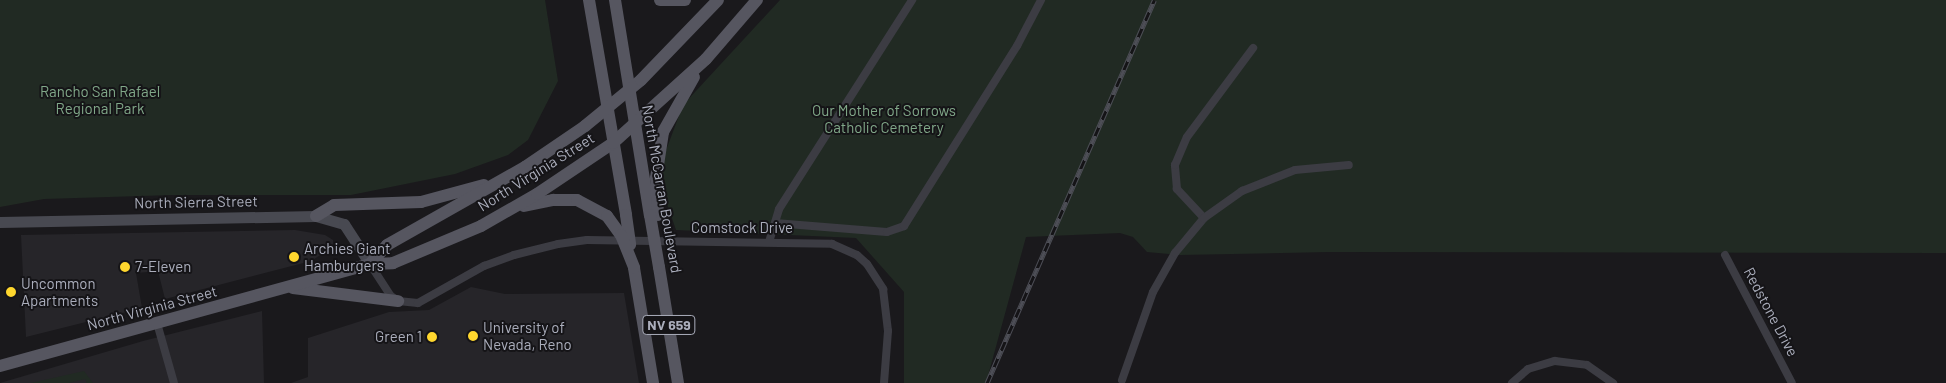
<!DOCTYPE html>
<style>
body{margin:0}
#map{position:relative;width:1946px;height:383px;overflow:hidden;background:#1a191c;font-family:Barlow,sans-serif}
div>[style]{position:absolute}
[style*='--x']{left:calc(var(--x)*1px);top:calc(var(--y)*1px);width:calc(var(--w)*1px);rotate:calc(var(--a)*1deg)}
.built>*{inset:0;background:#262529}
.green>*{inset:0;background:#212a23}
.street>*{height:8px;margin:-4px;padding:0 4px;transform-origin:4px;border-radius:4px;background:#3c3c43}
.secondary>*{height:11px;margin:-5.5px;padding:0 5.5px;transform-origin:5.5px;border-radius:5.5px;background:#484951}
.primary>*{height:12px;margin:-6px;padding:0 6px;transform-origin:6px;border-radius:6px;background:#565660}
.rail>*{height:5px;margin-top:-2.5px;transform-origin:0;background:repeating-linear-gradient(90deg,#151417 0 9px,#4d4e56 0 18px);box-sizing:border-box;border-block:1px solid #4d4e56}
.primary-bridge>*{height:12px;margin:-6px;padding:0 6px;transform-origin:6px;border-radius:6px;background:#565660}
.dots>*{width:14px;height:14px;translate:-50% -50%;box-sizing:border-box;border:2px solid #151417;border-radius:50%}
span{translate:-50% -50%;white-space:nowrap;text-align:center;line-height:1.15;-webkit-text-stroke:4px #151417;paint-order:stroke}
.shield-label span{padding:1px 4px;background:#151417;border:1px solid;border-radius:4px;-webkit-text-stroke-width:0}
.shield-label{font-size:14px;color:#abaebc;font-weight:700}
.park-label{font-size:15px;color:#81a889}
.street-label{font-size:15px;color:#abaebc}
.poi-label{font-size:15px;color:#abaebc}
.left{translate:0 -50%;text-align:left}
.right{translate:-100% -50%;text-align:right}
</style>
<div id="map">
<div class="built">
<div style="clip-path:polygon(295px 230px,325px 235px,333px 240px,333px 247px,311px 261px,165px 299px,158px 271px,136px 273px,142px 308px,26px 337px,21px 235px)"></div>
<div style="clip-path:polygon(471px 287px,505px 294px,624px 293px,639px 383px,291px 383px,308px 377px,308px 338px,389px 312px,429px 310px)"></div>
<div style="clip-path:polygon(262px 311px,264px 383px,0 383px,143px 341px)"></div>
</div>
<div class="green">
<div style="clip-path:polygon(0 0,545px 0,558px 81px,528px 140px,508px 155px,455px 174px,351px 195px,173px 195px,44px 199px,0 207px)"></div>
<div style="clip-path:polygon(780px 0,1946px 0,1946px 253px,1329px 252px,1180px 255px,1147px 252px,1133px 237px,1120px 233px,1026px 237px,986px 383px,904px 383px,904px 292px,856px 238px,676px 230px,663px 192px,661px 173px,665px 153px,683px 105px)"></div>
<div style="clip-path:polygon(84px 371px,93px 383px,87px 383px,85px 379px,69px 383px,31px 383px)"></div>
</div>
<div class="street">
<div style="--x:1204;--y:218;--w:40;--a:-133"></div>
<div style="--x:1177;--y:189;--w:24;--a:-95"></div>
<div style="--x:1175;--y:165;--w:30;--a:-67"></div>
<div style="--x:1187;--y:137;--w:111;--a:-53.4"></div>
<div style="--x:775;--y:223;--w:112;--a:4.6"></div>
<div style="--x:887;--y:232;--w:18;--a:-19"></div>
<div style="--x:904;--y:226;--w:213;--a:-57.9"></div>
<div style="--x:1017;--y:46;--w:52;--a:-62.4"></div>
<div style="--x:769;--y:242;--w:34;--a:-73"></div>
<div style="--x:779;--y:209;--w:248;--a:-57.5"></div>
<div style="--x:1725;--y:255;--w:144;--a:62.4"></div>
<div style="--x:370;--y:264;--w:38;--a:57"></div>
<div style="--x:391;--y:296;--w:9;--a:36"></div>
<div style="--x:398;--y:301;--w:20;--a:6"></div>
<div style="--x:418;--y:303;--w:76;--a:-29.3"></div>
<div style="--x:484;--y:266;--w:32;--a:-20"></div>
<div style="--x:514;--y:255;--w:45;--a:-14"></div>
<div style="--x:558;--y:244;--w:29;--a:-8"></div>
<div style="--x:587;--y:240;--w:245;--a:0.9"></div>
<div style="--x:832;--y:244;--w:27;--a:24"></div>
<div style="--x:857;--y:255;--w:13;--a:42"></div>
<div style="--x:867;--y:264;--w:30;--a:57"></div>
<div style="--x:883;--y:289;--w:42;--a:83.2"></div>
<div style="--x:888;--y:331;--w:52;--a:94.4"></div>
<div style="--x:157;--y:323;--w:62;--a:74.2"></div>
<div style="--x:1122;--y:380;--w:93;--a:-70.6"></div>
<div style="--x:1153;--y:292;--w:45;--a:-60.6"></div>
<div style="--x:1175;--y:253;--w:45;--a:-50.4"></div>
<div style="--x:1204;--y:218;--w:47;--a:-35.4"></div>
<div style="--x:1242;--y:191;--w:57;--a:-21.6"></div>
<div style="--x:1295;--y:170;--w:54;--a:-5.3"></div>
<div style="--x:1512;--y:383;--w:21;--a:-41"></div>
<div style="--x:1528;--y:369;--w:28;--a:-17"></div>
<div style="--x:1555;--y:361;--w:32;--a:7"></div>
<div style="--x:1587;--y:365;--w:32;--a:35"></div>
</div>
<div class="secondary">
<div style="--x:0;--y:222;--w:316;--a:-1.1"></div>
<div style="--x:316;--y:216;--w:29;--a:16"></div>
<div style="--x:344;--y:224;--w:48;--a:57"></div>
</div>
<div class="primary">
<div style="--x:589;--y:0;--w:218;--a:80.2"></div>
<div style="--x:615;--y:0;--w:218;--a:80.8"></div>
<div style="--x:660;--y:0;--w:25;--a:0"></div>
<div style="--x:524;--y:206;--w:30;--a:-12"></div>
<div style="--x:553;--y:200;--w:24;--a:0"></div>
<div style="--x:577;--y:200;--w:34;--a:28"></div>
<div style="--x:658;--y:215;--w:37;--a:-93"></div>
<div style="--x:656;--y:178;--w:47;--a:-81.3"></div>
<div style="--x:663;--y:132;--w:63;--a:-60.6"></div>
<div style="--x:316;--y:216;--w:21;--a:-31"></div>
<div style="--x:334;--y:205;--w:87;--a:-2"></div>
<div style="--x:421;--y:202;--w:65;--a:-15.1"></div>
<div style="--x:370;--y:264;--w:25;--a:-48"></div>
<div style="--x:387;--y:245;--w:159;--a:-29.5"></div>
<div style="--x:525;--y:167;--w:73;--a:-34.3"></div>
<div style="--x:585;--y:126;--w:72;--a:-39.4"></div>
<div style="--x:641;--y:80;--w:111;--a:-46.1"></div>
<div style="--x:659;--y:267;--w:118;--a:80.7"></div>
<div style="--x:634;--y:268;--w:117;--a:80.6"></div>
<div style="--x:293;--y:288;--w:106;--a:7.1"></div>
<div style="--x:0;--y:366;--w:384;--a:-15.4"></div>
<div style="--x:370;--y:264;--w:23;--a:-2"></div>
<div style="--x:393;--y:263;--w:95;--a:-22.8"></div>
<div style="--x:481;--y:226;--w:64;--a:-29.7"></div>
<div style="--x:537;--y:194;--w:92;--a:-33.9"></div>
<div style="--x:613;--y:143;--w:125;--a:-42.1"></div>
<div style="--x:706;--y:59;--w:78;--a:-49.2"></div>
</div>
<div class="rail">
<div style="--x:987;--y:383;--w:418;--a:-66.4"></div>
</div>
<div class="primary-bridge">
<div style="--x:626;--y:215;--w:30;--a:82"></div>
<div style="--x:650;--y:215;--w:53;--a:80.2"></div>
<div style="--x:607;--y:216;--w:24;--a:54"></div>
<div style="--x:621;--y:235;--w:35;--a:68"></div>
</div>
<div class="dots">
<div style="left:294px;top:257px;background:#ffd72e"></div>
<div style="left:125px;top:267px;background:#ffd72e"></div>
<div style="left:11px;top:292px;background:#ffd72e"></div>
<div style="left:473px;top:336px;background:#ffd72e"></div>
<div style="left:432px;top:337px;background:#ffd72e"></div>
</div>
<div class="shield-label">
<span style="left:669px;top:325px">NV 659</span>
</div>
<div class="park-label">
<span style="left:100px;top:100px">Rancho San Rafael<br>Regional Park</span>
<span style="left:884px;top:119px">Our Mother of Sorrows<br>Catholic Cemetery</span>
</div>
<div class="street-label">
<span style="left:536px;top:172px;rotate:-32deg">North Virginia Street</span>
<span style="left:662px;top:189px;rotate:80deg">North McCarran Boulevard</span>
<span style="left:196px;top:202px;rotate:-1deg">North Sierra Street</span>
<span style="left:742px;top:228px">Comstock Drive</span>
<span style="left:152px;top:308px;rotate:-15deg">North Virginia Street</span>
<span style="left:1771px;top:312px;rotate:62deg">Redstone Drive</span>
</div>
<div class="poi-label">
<span class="left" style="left:304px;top:257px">Archies Giant<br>Hamburgers</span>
<span class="left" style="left:135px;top:267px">7-Eleven</span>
<span class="left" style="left:21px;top:292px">Uncommon<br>Apartments</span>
<span class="left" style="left:483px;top:336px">University of<br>Nevada, Reno</span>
<span class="right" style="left:422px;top:337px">Green 1</span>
</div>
</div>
